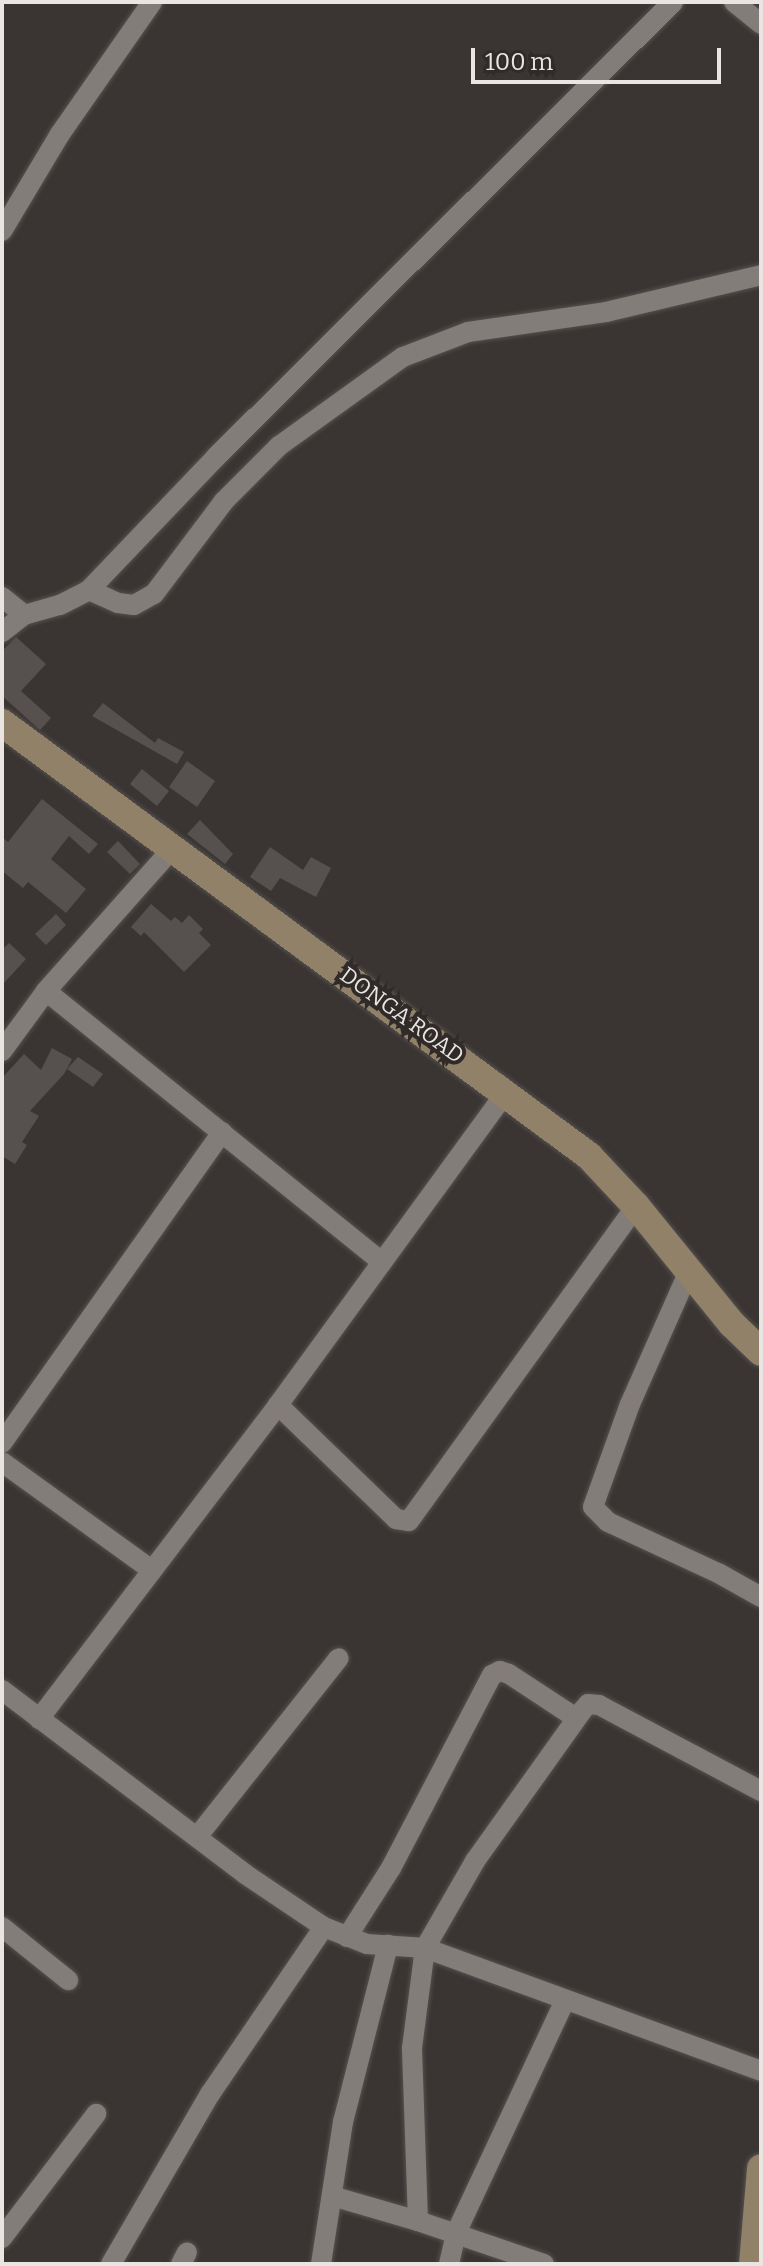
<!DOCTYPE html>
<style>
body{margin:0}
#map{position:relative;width:763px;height:2266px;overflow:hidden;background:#3a3533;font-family:Bitter,serif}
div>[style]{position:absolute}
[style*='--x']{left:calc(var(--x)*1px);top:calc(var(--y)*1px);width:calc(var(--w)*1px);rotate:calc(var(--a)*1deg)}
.building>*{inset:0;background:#56514e}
.roads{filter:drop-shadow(0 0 2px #55514e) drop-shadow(0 0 2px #55514e)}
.street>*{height:20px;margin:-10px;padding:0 10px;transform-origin:10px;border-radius:10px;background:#837d7a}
.secondary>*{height:28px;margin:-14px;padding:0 14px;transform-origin:14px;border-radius:14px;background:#918168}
span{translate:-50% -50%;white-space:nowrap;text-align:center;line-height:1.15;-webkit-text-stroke:8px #302b29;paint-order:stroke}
.street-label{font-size:22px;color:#e8e5e3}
.frame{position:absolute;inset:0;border:4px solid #e8e5e3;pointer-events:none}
.scale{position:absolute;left:471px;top:48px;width:250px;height:36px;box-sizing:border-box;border:4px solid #e8e5e3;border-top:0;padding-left:10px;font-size:24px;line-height:28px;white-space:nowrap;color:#e8e5e3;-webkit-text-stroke:6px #302b29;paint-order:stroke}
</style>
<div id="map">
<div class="building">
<div style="clip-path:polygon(16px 637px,46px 664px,21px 691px,51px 718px,40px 730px,2px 696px,2px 651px)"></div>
<div style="clip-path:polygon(103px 703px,155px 743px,158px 738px,184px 752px,177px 764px,92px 716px)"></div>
<div style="clip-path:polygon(187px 761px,215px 781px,197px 807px,169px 787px)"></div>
<div style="clip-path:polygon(142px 769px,169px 791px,157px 806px,130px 784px)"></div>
<div style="clip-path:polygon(42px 799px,98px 844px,89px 854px,69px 836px,51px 859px,86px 889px,66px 913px,28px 882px,23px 888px,2px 871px,2px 837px,8px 842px)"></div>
<div style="clip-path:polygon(200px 820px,233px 854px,225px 864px,187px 834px)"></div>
<div style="clip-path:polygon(118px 841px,140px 864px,130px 874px,107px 852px)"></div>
<div style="clip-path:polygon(270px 847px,303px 870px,311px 857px,331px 868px,316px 897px,280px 878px,271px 891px,250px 877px)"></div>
<div style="clip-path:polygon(151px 904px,171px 921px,175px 917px,182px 923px,189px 915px,203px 929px,199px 933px,211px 945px,184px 972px,144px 932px,141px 936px,131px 927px)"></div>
<div style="clip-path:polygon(56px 914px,66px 925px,46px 945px,35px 934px)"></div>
<div style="clip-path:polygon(9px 943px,26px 959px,2px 985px,2px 950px)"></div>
<div style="clip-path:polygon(52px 1048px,72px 1059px,64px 1074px,30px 1111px,39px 1116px,22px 1142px,27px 1145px,15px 1164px,2px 1156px,2px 1078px,24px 1054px,41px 1070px)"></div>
<div style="clip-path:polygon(78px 1057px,103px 1074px,93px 1087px,67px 1069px)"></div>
</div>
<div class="roads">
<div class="street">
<div style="--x:734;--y:2;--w:35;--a:39"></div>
<div style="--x:2;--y:231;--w:113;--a:-59.1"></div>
<div style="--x:60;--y:134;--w:161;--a:-55.1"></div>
<div style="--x:89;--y:590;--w:32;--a:24"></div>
<div style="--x:118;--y:603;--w:16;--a:7"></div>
<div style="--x:134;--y:605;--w:23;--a:-29"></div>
<div style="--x:154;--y:594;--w:116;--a:-53"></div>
<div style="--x:224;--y:501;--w:78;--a:-45"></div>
<div style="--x:279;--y:446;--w:153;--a:-35.7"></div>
<div style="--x:403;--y:357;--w:70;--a:-21"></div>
<div style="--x:468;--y:332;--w:139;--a:-8.2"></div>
<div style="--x:606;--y:312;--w:159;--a:-13.4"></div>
<div style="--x:2;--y:597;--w:28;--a:39"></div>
<div style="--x:2;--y:632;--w:28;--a:-38"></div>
<div style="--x:24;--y:615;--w:37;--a:-16"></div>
<div style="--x:60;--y:605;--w:33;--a:-27"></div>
<div style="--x:89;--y:590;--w:184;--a:-46.3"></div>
<div style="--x:216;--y:457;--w:645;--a:-44.87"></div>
<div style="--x:46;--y:991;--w:430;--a:38.9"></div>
<div style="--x:2;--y:1051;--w:74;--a:-53.7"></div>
<div style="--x:46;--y:991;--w:193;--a:-48.4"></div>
<div style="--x:689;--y:1271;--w:145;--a:113.9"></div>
<div style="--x:630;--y:1404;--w:109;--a:109.8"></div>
<div style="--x:593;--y:1507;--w:21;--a:45"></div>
<div style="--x:608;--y:1522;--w:123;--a:24.9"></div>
<div style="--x:720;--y:1574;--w:47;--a:29.3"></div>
<div style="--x:278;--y:1405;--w:164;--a:44"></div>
<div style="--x:396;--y:1519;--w:13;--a:9"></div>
<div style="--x:409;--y:1521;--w:388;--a:-54.2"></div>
<div style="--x:2;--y:1443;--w:381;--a:-54.7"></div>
<div style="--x:2;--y:1462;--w:185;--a:35.8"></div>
<div style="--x:2;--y:1690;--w:305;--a:37.1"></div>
<div style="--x:245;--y:1874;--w:95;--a:33.9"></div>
<div style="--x:324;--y:1927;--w:46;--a:21.6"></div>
<div style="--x:367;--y:1944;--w:58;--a:3.9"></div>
<div style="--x:425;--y:1948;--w:358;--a:20.1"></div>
<div style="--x:39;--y:1719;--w:395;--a:-52.7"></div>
<div style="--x:278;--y:1405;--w:387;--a:-53.9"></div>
<div style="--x:197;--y:1837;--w:228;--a:-51.6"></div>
<div style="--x:2;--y:1927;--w:85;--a:38.8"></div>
<div style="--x:347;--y:1937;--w:82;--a:-57.5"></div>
<div style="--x:391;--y:1868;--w:218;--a:-62.4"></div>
<div style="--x:492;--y:1675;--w:9;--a:-27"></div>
<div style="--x:500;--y:1671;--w:9;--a:18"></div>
<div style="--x:509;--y:1674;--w:80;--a:33.3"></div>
<div style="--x:332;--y:2196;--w:90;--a:16.2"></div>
<div style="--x:418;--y:2221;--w:133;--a:18.8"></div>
<div style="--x:418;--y:2221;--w:173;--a:-92"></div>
<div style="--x:412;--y:2048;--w:101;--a:-82.6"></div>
<div style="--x:425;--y:1948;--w:100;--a:-60.1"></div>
<div style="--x:475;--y:1861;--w:184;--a:-54.5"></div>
<div style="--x:582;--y:1711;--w:9;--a:-49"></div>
<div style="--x:588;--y:1704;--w:11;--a:5"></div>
<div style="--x:599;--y:1705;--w:183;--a:28"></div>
<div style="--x:2;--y:2238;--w:156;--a:-52.8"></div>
<div style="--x:111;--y:2264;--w:197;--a:-59.8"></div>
<div style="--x:210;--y:2094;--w:202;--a:-55.7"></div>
<div style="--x:181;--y:2264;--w:13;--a:-63"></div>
<div style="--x:321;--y:2264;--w:144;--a:-81.2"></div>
<div style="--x:343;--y:2122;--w:183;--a:-75.7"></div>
<div style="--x:449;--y:2264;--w:32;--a:-77"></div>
<div style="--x:456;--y:2233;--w:257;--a:-64.9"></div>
</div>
<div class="secondary">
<div style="--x:2;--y:723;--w:729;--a:36.41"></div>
<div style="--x:589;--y:1156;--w:69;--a:46.8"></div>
<div style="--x:636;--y:1206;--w:152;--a:50.9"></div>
<div style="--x:732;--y:1324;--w:40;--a:44"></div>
<div style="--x:753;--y:2264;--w:96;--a:-85.2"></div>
</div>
</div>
<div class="street-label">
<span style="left:402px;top:1015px;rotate:36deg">DONGA ROAD</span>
</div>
<div class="frame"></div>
<div class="scale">100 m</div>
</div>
